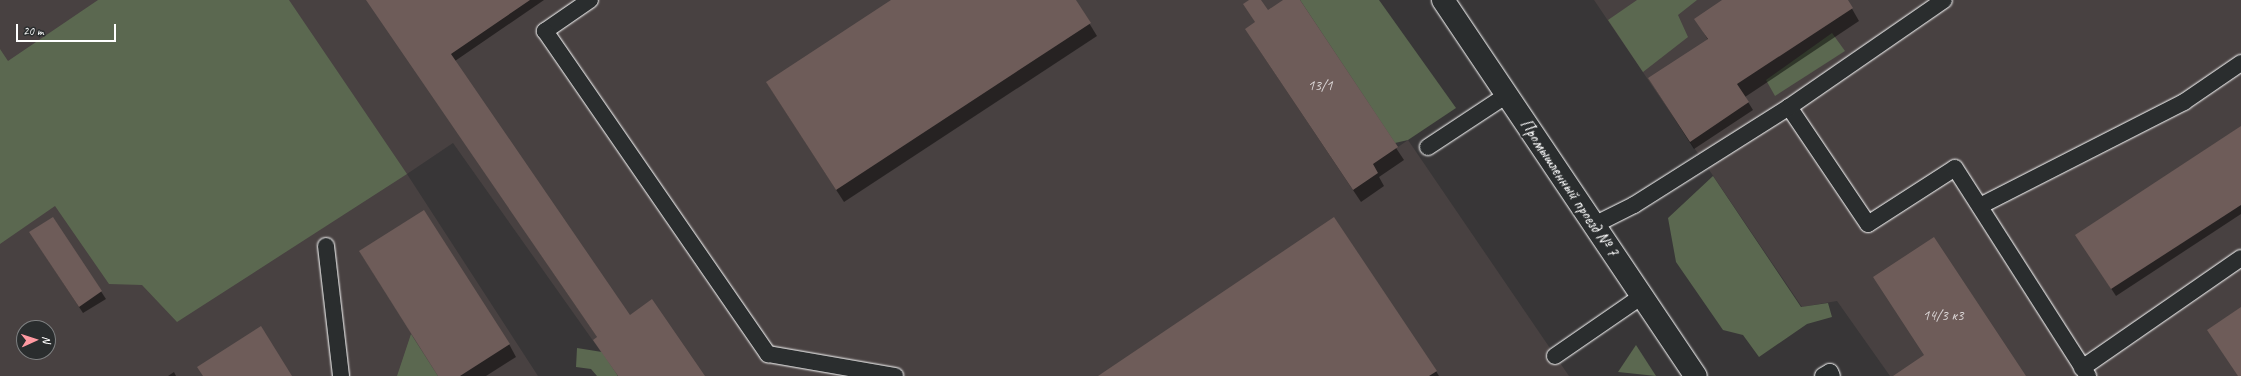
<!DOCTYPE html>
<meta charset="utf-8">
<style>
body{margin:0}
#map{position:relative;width:2241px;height:376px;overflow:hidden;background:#383637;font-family:Caveat,sans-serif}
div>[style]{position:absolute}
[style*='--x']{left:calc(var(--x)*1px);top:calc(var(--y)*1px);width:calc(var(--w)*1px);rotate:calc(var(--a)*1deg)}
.built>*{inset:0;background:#484141}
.green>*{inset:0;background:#5b6850}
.shadow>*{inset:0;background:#0007}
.building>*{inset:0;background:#6e5c59}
.roads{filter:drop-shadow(0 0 1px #fff) drop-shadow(0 0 1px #fff)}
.lane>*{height:16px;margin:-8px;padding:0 8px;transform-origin:8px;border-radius:8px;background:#2a2d2e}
.secondary>*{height:22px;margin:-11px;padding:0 11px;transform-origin:11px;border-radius:11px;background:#2a2d2e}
span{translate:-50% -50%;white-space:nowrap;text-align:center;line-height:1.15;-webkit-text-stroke:4px #2a2d2e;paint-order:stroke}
.number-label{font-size:15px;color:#dbd6d6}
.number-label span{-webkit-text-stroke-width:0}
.street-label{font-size:17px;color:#fff}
.north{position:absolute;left:16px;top:320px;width:40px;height:40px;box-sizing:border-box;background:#2a2d2e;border:1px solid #7f8182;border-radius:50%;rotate:87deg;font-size:11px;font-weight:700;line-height:16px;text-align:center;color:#fff}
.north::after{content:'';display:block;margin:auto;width:14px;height:18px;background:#ff9aa2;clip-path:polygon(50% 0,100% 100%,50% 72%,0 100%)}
.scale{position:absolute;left:16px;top:24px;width:100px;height:18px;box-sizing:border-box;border:2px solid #fff;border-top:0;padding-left:5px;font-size:12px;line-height:14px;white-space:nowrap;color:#fff;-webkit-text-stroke:3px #2a2d2e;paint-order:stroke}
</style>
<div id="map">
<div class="built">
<div style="clip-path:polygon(evenodd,0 0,1300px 0,1398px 147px,1408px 140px,1569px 376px,618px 376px,453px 143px,407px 174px,538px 376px,0 376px,0 0,24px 328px,48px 328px,48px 352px,24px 352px,24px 328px)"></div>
<div style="clip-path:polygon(1594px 0,2241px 0,2241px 376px,1890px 376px,1837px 301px,1802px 307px)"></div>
</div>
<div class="green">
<div style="clip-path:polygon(98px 0,289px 0,407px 174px,177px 322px,142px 285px,109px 284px,55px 206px,0 244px,0 49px,8px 61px)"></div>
<div style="clip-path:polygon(1300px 0,1379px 0,1456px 108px,1408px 140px,1395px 143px)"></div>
<div style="clip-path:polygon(1637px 0,1697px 0,1678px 15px,1688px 37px,1643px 72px,1608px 20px)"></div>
<div style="clip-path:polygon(1832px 33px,1845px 51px,1775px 96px,1766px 80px)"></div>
<div style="clip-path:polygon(1713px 176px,1801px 307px,1828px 303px,1832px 317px,1807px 324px,1759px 357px,1743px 335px,1723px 330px,1676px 262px,1668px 218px)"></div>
<div style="clip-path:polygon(411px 334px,438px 376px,397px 376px)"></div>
<div style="clip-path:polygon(1636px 345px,1656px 376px,1618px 372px)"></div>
<div style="clip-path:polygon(577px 348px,602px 352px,618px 376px,597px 376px,591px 369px,576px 367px)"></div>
</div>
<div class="shadow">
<div style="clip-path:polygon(367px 0,544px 0,455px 61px,630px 316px,704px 376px,618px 376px,598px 338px)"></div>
<div style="clip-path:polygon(893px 0,1075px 0,1097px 36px,844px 202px,767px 83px)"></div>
<div style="clip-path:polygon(1251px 0,1260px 0,1268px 12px,1285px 0,1298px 0,1404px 160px,1379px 177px,1384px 186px,1361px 202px,1254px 42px,1256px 23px,1244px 4px)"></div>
<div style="clip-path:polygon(1724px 0,1847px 0,1859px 21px,1745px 97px,1753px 110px,1694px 149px,1649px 79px,1708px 40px,1703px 31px)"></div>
<div style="clip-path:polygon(2241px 128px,2241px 214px,2116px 296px,2081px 242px)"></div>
<div style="clip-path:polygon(53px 218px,106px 299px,83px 313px,35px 240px)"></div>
<div style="clip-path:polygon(360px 252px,509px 344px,516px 357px,486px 376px,439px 376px)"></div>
<div style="clip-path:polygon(1436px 371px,1439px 376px,1100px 376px)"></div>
<div style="clip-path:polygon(174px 372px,176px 376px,168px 376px)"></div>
</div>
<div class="building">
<div style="clip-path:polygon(366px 0,530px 0,451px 54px,630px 315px,652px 299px,705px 376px,618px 376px,593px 340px,597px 337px)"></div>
<div style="clip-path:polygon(891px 0,1076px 0,1091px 23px,836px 190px,766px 82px)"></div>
<div style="clip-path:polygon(1249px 0,1261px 0,1268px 10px,1283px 0,1300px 0,1398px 147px,1373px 164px,1378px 173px,1353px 190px,1245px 29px,1255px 22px,1243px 4px)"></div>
<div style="clip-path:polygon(1722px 0,1848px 0,1853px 8px,1737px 84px,1749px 102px,1690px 142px,1648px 78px,1708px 39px,1694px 19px)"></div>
<div style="clip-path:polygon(2241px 126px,2241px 205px,2111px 289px,2075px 235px)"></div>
<div style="clip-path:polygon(424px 210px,510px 344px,460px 376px,438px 376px,359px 251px)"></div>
<div style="clip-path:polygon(53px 217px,102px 291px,79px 307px,29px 232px)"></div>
<div style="clip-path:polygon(1334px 217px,1437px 371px,1429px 376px,1098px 376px)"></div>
<div style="clip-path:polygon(1934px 237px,2026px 376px,1893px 376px,1924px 355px,1873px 277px)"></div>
<div style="clip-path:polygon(2241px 307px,2241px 376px,2238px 376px,2207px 330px)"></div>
<div style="clip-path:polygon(261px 326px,292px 376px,203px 376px,197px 367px)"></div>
</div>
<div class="roads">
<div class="lane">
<div style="--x:590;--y:0;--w:55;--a:145.4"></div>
<div style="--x:545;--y:31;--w:393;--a:55.4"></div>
<div style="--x:768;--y:354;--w:129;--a:9.8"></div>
<div style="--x:1789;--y:107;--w:141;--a:56"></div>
<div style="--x:1868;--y:224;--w:103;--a:-32.8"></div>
<div style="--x:1955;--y:168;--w:247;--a:57.4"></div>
<div style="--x:1428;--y:147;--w:95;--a:-33.4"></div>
<div style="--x:1980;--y:206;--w:229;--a:-27"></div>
<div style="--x:2184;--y:102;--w:69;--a:-34.4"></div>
<div style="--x:1594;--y:225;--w:45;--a:-26.6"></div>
<div style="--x:1634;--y:205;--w:183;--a:-32.3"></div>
<div style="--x:1789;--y:107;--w:188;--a:-34.6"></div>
<div style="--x:326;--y:246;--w:131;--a:83.4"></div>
<div style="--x:1555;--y:356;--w:106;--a:-34.6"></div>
<div style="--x:2082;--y:368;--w:193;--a:-34.7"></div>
<div style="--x:1823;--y:376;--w:8;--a:-30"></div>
<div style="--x:1830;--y:372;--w:4;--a:63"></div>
</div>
<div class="secondary">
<div style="--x:1443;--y:0;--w:453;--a:56.1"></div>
</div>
</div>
<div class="number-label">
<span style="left:1320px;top:86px">13/1</span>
<span style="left:1943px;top:316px">14/3 к3</span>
</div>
<div class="street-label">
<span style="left:1569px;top:188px;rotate:56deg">Промышленный проезд № 7</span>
</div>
<div class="north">N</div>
<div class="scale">20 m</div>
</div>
